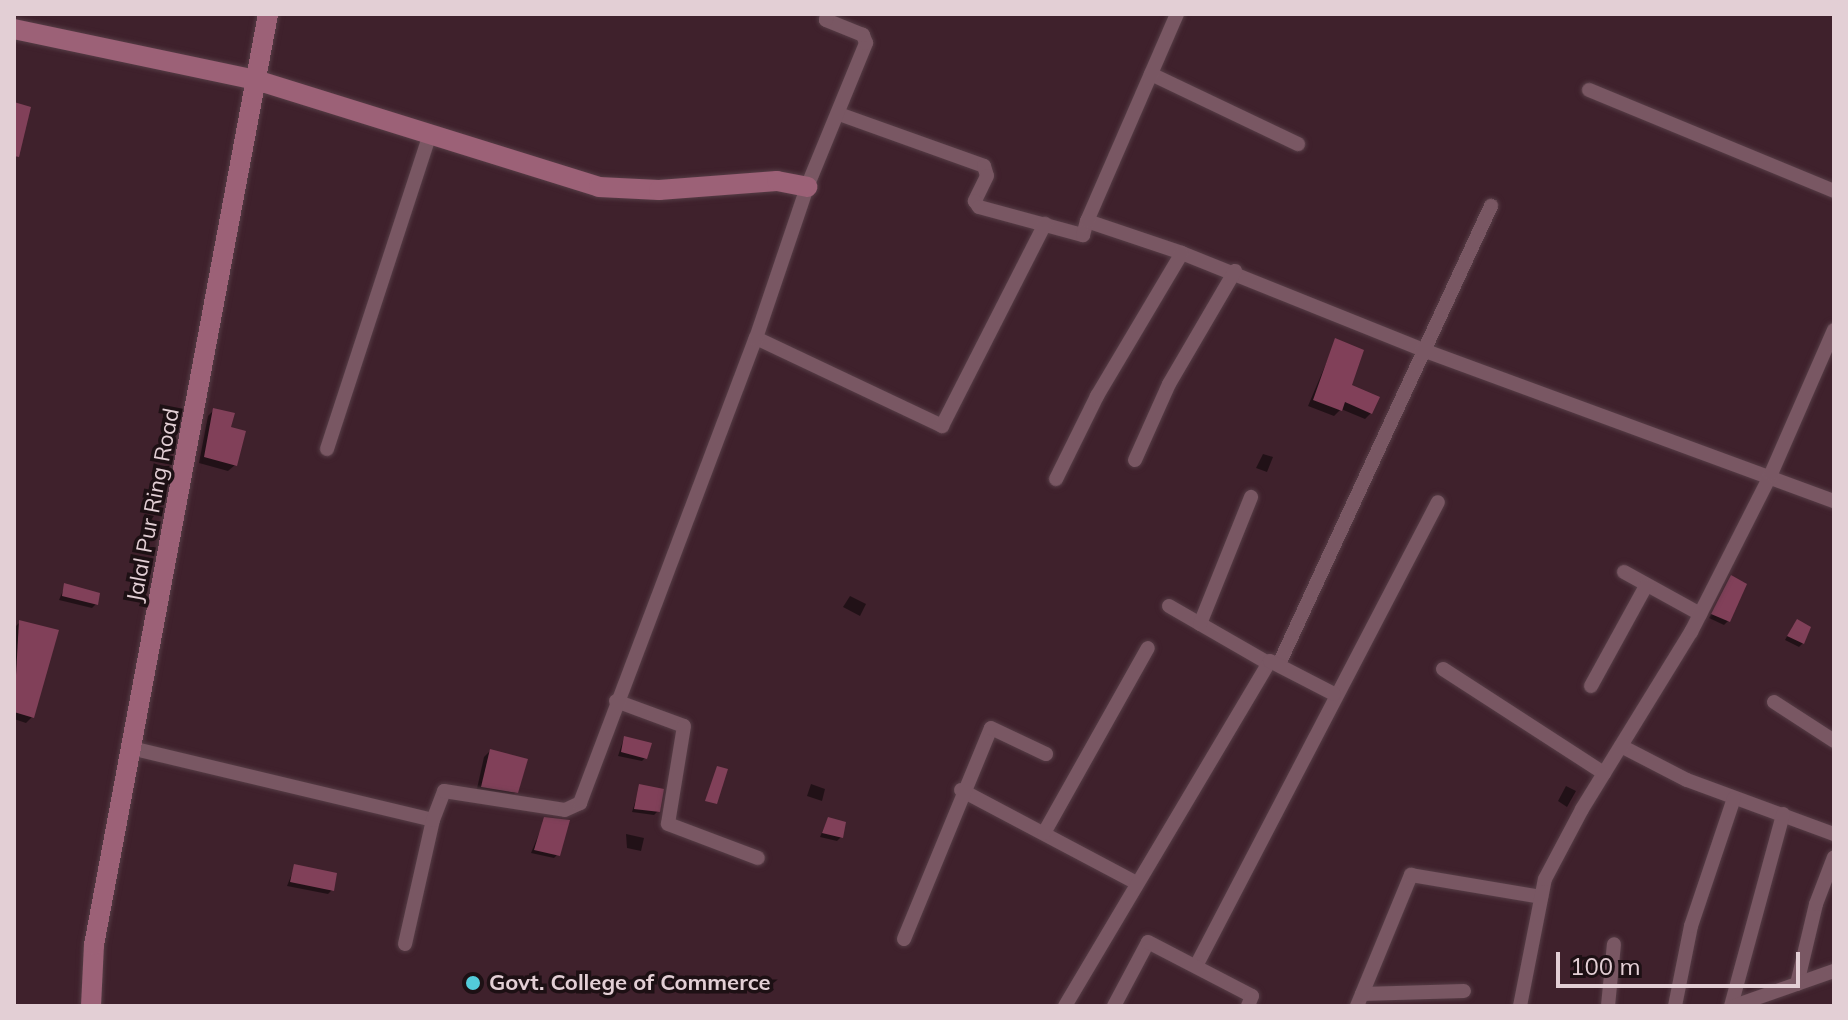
<!DOCTYPE html>
<style>
body{margin:0}
#map{position:relative;width:1848px;height:1020px;overflow:hidden;background:#3f212c;font-family:Mulish,sans-serif}
div>[style]{position:absolute}
[style*='--x']{left:calc(var(--x)*1px);top:calc(var(--y)*1px);width:calc(var(--w)*1px);rotate:calc(var(--a)*1deg)}
.shadow>*{inset:0;background:#0007}
.building>*{inset:0;background:#814059}
.roads{filter:drop-shadow(0 0 2px #563d46) drop-shadow(0 0 2px #563d46)}
.street>*{height:14px;margin:-7px;padding:0 7px;transform-origin:7px;border-radius:7px;background:#795763}
.secondary>*{height:20px;margin:-10px;padding:0 10px;transform-origin:10px;border-radius:10px;background:#9c6177}
.dots>*{width:22px;height:22px;translate:-50% -50%;box-sizing:border-box;border:4px solid #1d1014;border-radius:50%}
span{translate:-50% -50%;white-space:nowrap;text-align:center;line-height:1.15;-webkit-text-stroke:7px #1d1014;paint-order:stroke}
.street-label{font-size:22px;color:#e3cfd5}
.poi-label{font-size:22px;color:#e3cfd5;font-weight:700}
.left{translate:0 -50%;text-align:left}
.frame{position:absolute;inset:0;border:16px solid #e3cfd5;pointer-events:none}
.scale{position:absolute;left:1556px;top:952px;width:244px;height:36px;box-sizing:border-box;border:4px solid #e3cfd5;border-top:0;padding-left:10px;font-size:24px;line-height:28px;white-space:nowrap;color:#e3cfd5;-webkit-text-stroke:6px #1d1014;paint-order:stroke}
</style>
<div id="map">
<div class="shadow">
<div style="clip-path:polygon(1336px 340px,1349px 386px,1371px 413px,1365px 419px,1341px 409px,1334px 416px,1308px 406px)"></div>
<div style="clip-path:polygon(214px 410px,229px 428px,235px 465px,228px 471px,199px 463px,208px 416px)"></div>
<div style="clip-path:polygon(1263px 454px,1273px 457px,1267px 472px,1256px 468px)"></div>
<div style="clip-path:polygon(1731px 578px,1728px 621px,1724px 625px,1709px 618px)"></div>
<div style="clip-path:polygon(65px 586px,96px 604px,92px 608px,59px 600px)"></div>
<div style="clip-path:polygon(850px 596px,866px 604px,860px 616px,843px 607px)"></div>
<div style="clip-path:polygon(20px 622px,32px 717px,26px 723px,14px 719px,14px 628px)"></div>
<div style="clip-path:polygon(1793px 626px,1803px 643px,1799px 647px,1785px 640px)"></div>
<div style="clip-path:polygon(624px 738px,646px 757px,642px 761px,618px 756px)"></div>
<div style="clip-path:polygon(490px 751px,516px 792px,510px 798px,476px 793px,484px 757px)"></div>
<div style="clip-path:polygon(811px 784px,825px 789px,822px 801px,807px 796px)"></div>
<div style="clip-path:polygon(640px 786px,658px 811px,654px 815px,632px 812px)"></div>
<div style="clip-path:polygon(1566px 786px,1576px 791px,1567px 807px,1558px 801px)"></div>
<div style="clip-path:polygon(545px 819px,558px 854px,554px 858px,531px 853px)"></div>
<div style="clip-path:polygon(828px 819px,841px 837px,837px 841px,820px 837px)"></div>
<div style="clip-path:polygon(626px 834px,644px 838px,641px 851px,627px 848px)"></div>
<div style="clip-path:polygon(295px 866px,332px 890px,328px 894px,287px 886px)"></div>
</div>
<div class="building">
<div style="clip-path:polygon(14px 102px,31px 107px,19px 157px,14px 156px)"></div>
<div style="clip-path:polygon(1335px 338px,1364px 350px,1352px 385px,1380px 397px,1372px 414px,1345px 402px,1342px 411px,1313px 400px)"></div>
<div style="clip-path:polygon(213px 408px,235px 413px,231px 427px,246px 431px,237px 466px,204px 457px)"></div>
<div style="clip-path:polygon(1731px 575px,1747px 584px,1730px 622px,1711px 614px)"></div>
<div style="clip-path:polygon(64px 583px,100px 593px,98px 605px,62px 596px)"></div>
<div style="clip-path:polygon(1797px 619px,1811px 627px,1804px 644px,1787px 636px)"></div>
<div style="clip-path:polygon(19px 620px,59px 630px,34px 718px,14px 712px)"></div>
<div style="clip-path:polygon(624px 736px,652px 743px,647px 759px,621px 752px)"></div>
<div style="clip-path:polygon(490px 749px,528px 759px,518px 793px,481px 787px)"></div>
<div style="clip-path:polygon(717px 766px,728px 769px,717px 804px,705px 801px)"></div>
<div style="clip-path:polygon(639px 784px,664px 789px,660px 812px,634px 809px)"></div>
<div style="clip-path:polygon(544px 817px,570px 820px,560px 856px,534px 850px)"></div>
<div style="clip-path:polygon(828px 817px,846px 822px,843px 838px,822px 833px)"></div>
<div style="clip-path:polygon(294px 864px,337px 873px,334px 891px,290px 882px)"></div>
</div>
<div class="roads">
<div class="street">
<div style="--x:1151;--y:74;--w:163;--a:25.5"></div>
<div style="--x:1589;--y:90;--w:265;--a:22.4"></div>
<div style="--x:839;--y:114;--w:154;--a:19.7"></div>
<div style="--x:984;--y:166;--w:10;--a:73"></div>
<div style="--x:987;--y:176;--w:28;--a:116"></div>
<div style="--x:975;--y:201;--w:7;--a:56"></div>
<div style="--x:979;--y:207;--w:108;--a:15.1"></div>
<div style="--x:1083;--y:235;--w:15;--a:-74"></div>
<div style="--x:1087;--y:221;--w:100;--a:18.6"></div>
<div style="--x:1182;--y:253;--w:260;--a:21.9"></div>
<div style="--x:1423;--y:350;--w:438;--a:20.2"></div>
<div style="--x:1087;--y:221;--w:226;--a:-66.5"></div>
<div style="--x:756;--y:338;--w:206;--a:25.3"></div>
<div style="--x:942;--y:426;--w:227;--a:-63"></div>
<div style="--x:327;--y:449;--w:328;--a:-71.9"></div>
<div style="--x:1135;--y:460;--w:83;--a:-65.9"></div>
<div style="--x:1169;--y:384;--w:131;--a:-59.7"></div>
<div style="--x:1056;--y:479;--w:93;--a:-63.7"></div>
<div style="--x:1097;--y:396;--w:166;--a:-59.3"></div>
<div style="--x:1624;--y:572;--w:87;--a:28.9"></div>
<div style="--x:1169;--y:606;--w:114;--a:29.9"></div>
<div style="--x:1200;--y:624;--w:137;--a:-68.1"></div>
<div style="--x:1279;--y:664;--w:505;--a:-65.16"></div>
<div style="--x:1443;--y:669;--w:192;--a:32.9"></div>
<div style="--x:1591;--y:686;--w:114;--a:-61.2"></div>
<div style="--x:616;--y:701;--w:72;--a:20.2"></div>
<div style="--x:684;--y:726;--w:99;--a:99.3"></div>
<div style="--x:668;--y:824;--w:96;--a:20.7"></div>
<div style="--x:1774;--y:702;--w:72;--a:33"></div>
<div style="--x:1621;--y:746;--w:74;--a:27.3"></div>
<div style="--x:1687;--y:780;--w:157;--a:20.2"></div>
<div style="--x:131;--y:748;--w:310;--a:13.4"></div>
<div style="--x:961;--y:790;--w:199;--a:27.9"></div>
<div style="--x:1044;--y:833;--w:212;--a:-60.7"></div>
<div style="--x:904;--y:939;--w:228;--a:-67.6"></div>
<div style="--x:991;--y:728;--w:61;--a:25.3"></div>
<div style="--x:405;--y:944;--w:127;--a:-77.3"></div>
<div style="--x:433;--y:820;--w:31;--a:-69"></div>
<div style="--x:444;--y:791;--w:122;--a:8.9"></div>
<div style="--x:565;--y:810;--w:17;--a:-25"></div>
<div style="--x:580;--y:803;--w:497;--a:-69.3"></div>
<div style="--x:756;--y:338;--w:159;--a:-71.3"></div>
<div style="--x:807;--y:187;--w:156;--a:-67.7"></div>
<div style="--x:866;--y:43;--w:9;--a:-111"></div>
<div style="--x:863;--y:35;--w:40;--a:-158"></div>
<div style="--x:826;--y:20;--w:6;--a:-81"></div>
<div style="--x:1196;--y:966;--w:523;--a:-62.46"></div>
<div style="--x:1797;--y:984;--w:82;--a:-76.6"></div>
<div style="--x:1816;--y:904;--w:50;--a:-69"></div>
<div style="--x:1362;--y:994;--w:102;--a:-1.7"></div>
<div style="--x:1065;--y:1006;--w:401;--a:-59.3"></div>
<div style="--x:1270;--y:661;--w:72;--a:27.3"></div>
<div style="--x:1114;--y:1006;--w:72;--a:-62"></div>
<div style="--x:1148;--y:942;--w:117;--a:27.4"></div>
<div style="--x:1252;--y:996;--w:11;--a:112"></div>
<div style="--x:1357;--y:1006;--w:142;--a:-67.6"></div>
<div style="--x:1411;--y:875;--w:132;--a:9.6"></div>
<div style="--x:1520;--y:1006;--w:129;--a:-78.9"></div>
<div style="--x:1545;--y:879;--w:79;--a:-62.1"></div>
<div style="--x:1582;--y:809;--w:208;--a:-58.4"></div>
<div style="--x:1691;--y:632;--w:177;--a:-63.1"></div>
<div style="--x:1771;--y:474;--w:157;--a:-66.4"></div>
<div style="--x:1608;--y:1006;--w:62;--a:-84.5"></div>
<div style="--x:1675;--y:1006;--w:82;--a:-78.7"></div>
<div style="--x:1691;--y:926;--w:135;--a:-71.4"></div>
<div style="--x:1731;--y:1006;--w:199;--a:-74.8"></div>
<div style="--x:1734;--y:1006;--w:106;--a:-19.3"></div>
</div>
<div class="secondary">
<div style="--x:14;--y:29;--w:247;--a:11.9"></div>
<div style="--x:256;--y:80;--w:359;--a:17.3"></div>
<div style="--x:599;--y:187;--w:60;--a:2.9"></div>
<div style="--x:659;--y:190;--w:118;--a:-4.4"></div>
<div style="--x:777;--y:181;--w:31;--a:11"></div>
<div style="--x:91;--y:1006;--w:61;--a:-87.2"></div>
<div style="--x:94;--y:945;--w:947;--a:-79.41"></div>
</div>
</div>
<div class="dots">
<div style="left:473px;top:983px;background:#53cbda"></div>
</div>
<div class="street-label">
<span style="left:153px;top:505px;rotate:-79deg">Jalal Pur Ring Road</span>
</div>
<div class="poi-label">
<span class="left" style="left:489px;top:983px">Govt. College of Commerce</span>
</div>
<div class="frame"></div>
<div class="scale">100 m</div>
</div>
